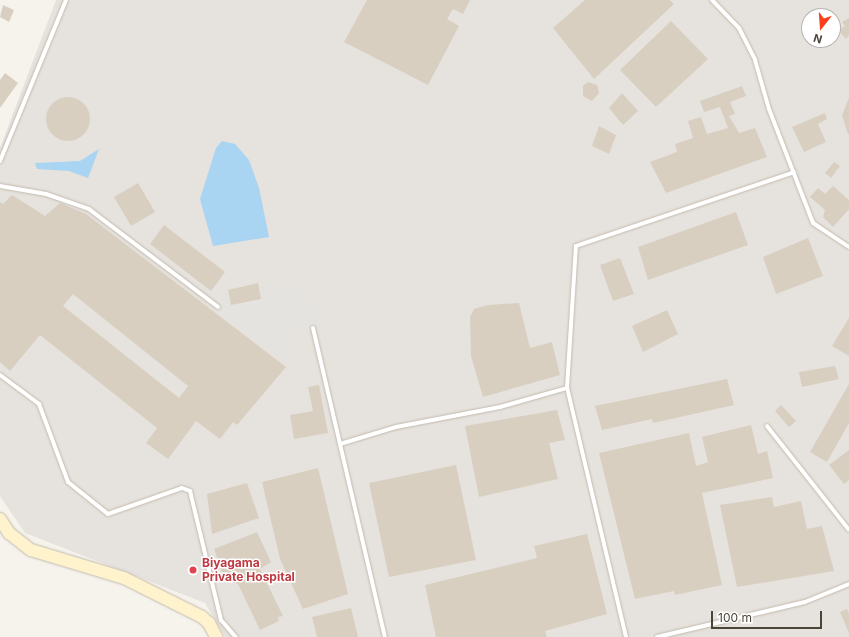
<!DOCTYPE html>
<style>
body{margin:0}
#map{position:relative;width:849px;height:637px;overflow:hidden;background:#f6f3ec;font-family:Inter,sans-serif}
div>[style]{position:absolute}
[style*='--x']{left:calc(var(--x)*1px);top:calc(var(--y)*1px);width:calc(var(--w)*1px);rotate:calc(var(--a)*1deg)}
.industrial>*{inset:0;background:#e6e2dd}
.parking>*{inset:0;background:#e5e3e0}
.water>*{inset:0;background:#a9d4f2}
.building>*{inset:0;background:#d8cfc1}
.round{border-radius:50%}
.roads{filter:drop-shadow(0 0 1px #c2bbae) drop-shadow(0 0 1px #c2bbae)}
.lane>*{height:4px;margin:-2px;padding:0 2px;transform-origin:2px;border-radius:2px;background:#fff}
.secondary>*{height:12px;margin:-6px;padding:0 6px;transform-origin:6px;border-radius:6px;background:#fff3cd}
.dots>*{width:11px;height:11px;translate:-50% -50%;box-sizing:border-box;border:2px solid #fff;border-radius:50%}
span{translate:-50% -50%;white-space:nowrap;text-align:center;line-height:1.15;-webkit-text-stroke:3px #fff;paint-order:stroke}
.health-label{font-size:12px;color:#be3a42;font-weight:700}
.left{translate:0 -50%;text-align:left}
.north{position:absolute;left:801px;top:8px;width:40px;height:40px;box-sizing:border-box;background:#fff;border:1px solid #b7b4b0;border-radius:50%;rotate:197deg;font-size:11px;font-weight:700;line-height:16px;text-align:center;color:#4b4439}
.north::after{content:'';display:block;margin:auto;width:14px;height:18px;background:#fc3f1d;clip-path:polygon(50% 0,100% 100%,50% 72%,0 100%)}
.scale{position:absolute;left:711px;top:611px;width:111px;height:18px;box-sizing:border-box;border:2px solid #4b4439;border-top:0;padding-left:5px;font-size:12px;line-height:14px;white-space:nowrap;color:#4b4439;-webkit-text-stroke:3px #fff;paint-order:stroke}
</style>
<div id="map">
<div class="industrial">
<div style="clip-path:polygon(evenodd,56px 0,849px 0,849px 637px,225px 637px,205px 603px,25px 533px,0 496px,0 148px,56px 0,809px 16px,833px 16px,833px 40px,809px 40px,809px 16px)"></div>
</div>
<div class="parking">
<div style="clip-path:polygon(302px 288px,308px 293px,317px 328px,293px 330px,288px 335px,290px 367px,215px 308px,229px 302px,230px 306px,262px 299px,261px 291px)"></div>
</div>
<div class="water">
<div style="clip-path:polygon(222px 141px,235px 144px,249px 160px,259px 188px,269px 237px,213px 246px,200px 199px,216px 148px)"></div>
<div style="clip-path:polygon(99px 149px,88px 178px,69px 171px,37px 169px,35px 163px,80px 161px)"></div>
</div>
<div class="building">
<div style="clip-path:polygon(367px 0,470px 0,463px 14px,453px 9px,447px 19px,459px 26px,428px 85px,344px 42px)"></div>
<div style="clip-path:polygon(585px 0,670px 0,674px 4px,594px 79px,553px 28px)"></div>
<div style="clip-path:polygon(3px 5px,14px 10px,9px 22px,0 17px)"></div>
<div style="clip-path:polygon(849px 18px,849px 35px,846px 39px,838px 30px,845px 26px,842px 22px)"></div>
<div style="clip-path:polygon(671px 21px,708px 59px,656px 107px,620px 70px)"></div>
<div style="clip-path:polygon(5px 73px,18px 83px,0 108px,0 80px)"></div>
<div style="clip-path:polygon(588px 82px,597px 85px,599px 93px,592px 101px,583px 96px,583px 86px)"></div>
<div style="clip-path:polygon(742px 86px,746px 96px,730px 102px,735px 114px,729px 116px,739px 133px,755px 128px,767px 157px,666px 193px,650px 162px,677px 152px,675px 144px,693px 138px,688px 121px,701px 117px,707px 134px,728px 128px,720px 107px,704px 112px,700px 101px)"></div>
<div style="clip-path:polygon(622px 93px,638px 111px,623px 125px,609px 108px)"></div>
<div class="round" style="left:46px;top:97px;width:44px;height:44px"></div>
<div style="clip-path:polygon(849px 98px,849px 134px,848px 134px,842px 115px)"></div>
<div style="clip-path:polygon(825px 113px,827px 119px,818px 124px,826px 142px,804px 152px,792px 127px)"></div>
<div style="clip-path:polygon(599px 126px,616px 135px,609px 154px,592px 146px)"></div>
<div style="clip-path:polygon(834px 162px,840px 166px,831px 178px,825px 173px)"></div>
<div style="clip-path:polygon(138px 183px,155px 212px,131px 226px,114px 197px)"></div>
<div style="clip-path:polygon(833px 186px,849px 200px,849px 209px,833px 227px,823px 217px,825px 210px,810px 197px,818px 188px,825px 194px)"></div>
<div style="clip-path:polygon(evenodd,12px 195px,45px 216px,60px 203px,86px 214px,286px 367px,237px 425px,233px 422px,220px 439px,196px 421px,168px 459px,146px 443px,157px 428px,40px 335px,10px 371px,0 362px,0 202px,3px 204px,12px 195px,73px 294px,188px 386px,179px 398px,63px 306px,73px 294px)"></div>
<div style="clip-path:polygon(736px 212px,748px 245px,648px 280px,638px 247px)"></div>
<div style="clip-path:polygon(164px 225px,225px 272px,211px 291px,150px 244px)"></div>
<div style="clip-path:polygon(808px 238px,823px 276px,776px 294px,763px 257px)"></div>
<div style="clip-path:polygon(620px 258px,634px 294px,613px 301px,600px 265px)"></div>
<div style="clip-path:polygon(258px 283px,261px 299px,231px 305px,228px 290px)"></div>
<div style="clip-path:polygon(519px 303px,530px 348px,552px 342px,560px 375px,483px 397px,471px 356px,470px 317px,474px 309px,488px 305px)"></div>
<div style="clip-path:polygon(667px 310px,678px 334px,643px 352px,632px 326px)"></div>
<div style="clip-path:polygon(849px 318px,849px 356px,832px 346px)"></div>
<div style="clip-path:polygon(835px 366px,839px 379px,802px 387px,799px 372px)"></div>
<div style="clip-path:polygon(727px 379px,734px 405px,653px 423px,652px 419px,602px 430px,595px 406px)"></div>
<div style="clip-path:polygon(849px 384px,849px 423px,827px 462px,810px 452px)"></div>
<div style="clip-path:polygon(319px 385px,328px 433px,294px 439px,290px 415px,313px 411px,308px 387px)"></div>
<div style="clip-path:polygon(781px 405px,796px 421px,789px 427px,775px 411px)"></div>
<div style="clip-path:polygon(557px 410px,565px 440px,549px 443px,558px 479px,479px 497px,465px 426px)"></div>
<div style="clip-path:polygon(751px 425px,758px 454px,767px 451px,773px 478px,702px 493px,722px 585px,675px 595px,674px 591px,635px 599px,599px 453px,689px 433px,696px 466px,708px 462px,702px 437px)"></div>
<div style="clip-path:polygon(849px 450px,849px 480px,844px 484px,829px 465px)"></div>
<div style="clip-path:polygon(456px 465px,476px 560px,389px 577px,369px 483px)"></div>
<div style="clip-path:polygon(318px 468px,348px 594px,303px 609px,280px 559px,262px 482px)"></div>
<div style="clip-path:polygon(247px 483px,259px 518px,212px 534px,207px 494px)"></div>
<div style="clip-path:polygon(772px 497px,774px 507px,801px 501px,807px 529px,822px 526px,834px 571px,737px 587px,720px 505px)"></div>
<div style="clip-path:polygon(257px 532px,271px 562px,260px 569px,283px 616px,278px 617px,279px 621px,260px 630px,238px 584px,225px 580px,214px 549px)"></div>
<div style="clip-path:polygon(587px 534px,607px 614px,545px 631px,547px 637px,436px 637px,425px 585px,537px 558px,534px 546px)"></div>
<div style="clip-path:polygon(351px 608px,358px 637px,317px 637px,312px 617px)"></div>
<div style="clip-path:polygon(847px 609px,849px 614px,849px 633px,840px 612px)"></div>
</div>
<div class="roads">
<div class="lane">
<div style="--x:712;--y:0;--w:39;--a:46"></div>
<div style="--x:739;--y:28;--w:36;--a:63"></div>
<div style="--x:755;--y:60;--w:51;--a:74.1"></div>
<div style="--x:769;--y:109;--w:122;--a:68.9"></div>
<div style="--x:813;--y:223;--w:43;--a:33.7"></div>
<div style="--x:0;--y:161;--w:174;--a:-67.7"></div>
<div style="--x:0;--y:186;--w:47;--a:9.9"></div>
<div style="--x:46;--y:194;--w:46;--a:19.2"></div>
<div style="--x:89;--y:209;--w:162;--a:37.2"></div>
<div style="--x:313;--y:328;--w:317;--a:76.9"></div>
<div style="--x:0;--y:375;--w:49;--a:36.6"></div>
<div style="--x:39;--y:404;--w:83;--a:69.6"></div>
<div style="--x:68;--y:482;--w:51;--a:38.7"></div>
<div style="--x:108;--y:514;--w:78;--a:-19.4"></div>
<div style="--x:182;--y:488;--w:9;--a:21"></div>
<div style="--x:190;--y:491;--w:133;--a:76.5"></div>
<div style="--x:221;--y:620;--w:23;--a:49"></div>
<div style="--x:767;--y:426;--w:132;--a:51.7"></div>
<div style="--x:340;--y:444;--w:59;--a:-16.9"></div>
<div style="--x:396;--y:427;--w:106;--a:-10.9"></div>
<div style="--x:500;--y:407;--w:70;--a:-15.8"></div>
<div style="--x:626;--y:637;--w:256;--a:-103.3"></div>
<div style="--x:567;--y:388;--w:142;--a:-86.4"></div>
<div style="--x:576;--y:246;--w:230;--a:-18.7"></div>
<div style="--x:657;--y:637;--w:152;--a:-13.3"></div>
<div style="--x:805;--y:602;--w:48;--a:-22.2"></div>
</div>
<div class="secondary">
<div style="--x:0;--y:519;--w:17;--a:57"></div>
<div style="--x:9;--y:533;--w:28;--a:38"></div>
<div style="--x:31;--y:550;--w:97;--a:16.8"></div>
<div style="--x:124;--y:578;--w:87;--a:26.6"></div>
<div style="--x:202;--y:617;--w:9;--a:41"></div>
<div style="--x:209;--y:623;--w:16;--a:63"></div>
</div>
</div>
<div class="dots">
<div style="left:193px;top:570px;background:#e0444e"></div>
</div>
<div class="health-label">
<span class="left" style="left:202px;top:570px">Biyagama<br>Private Hospital</span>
</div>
<div class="north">N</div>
<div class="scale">100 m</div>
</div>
